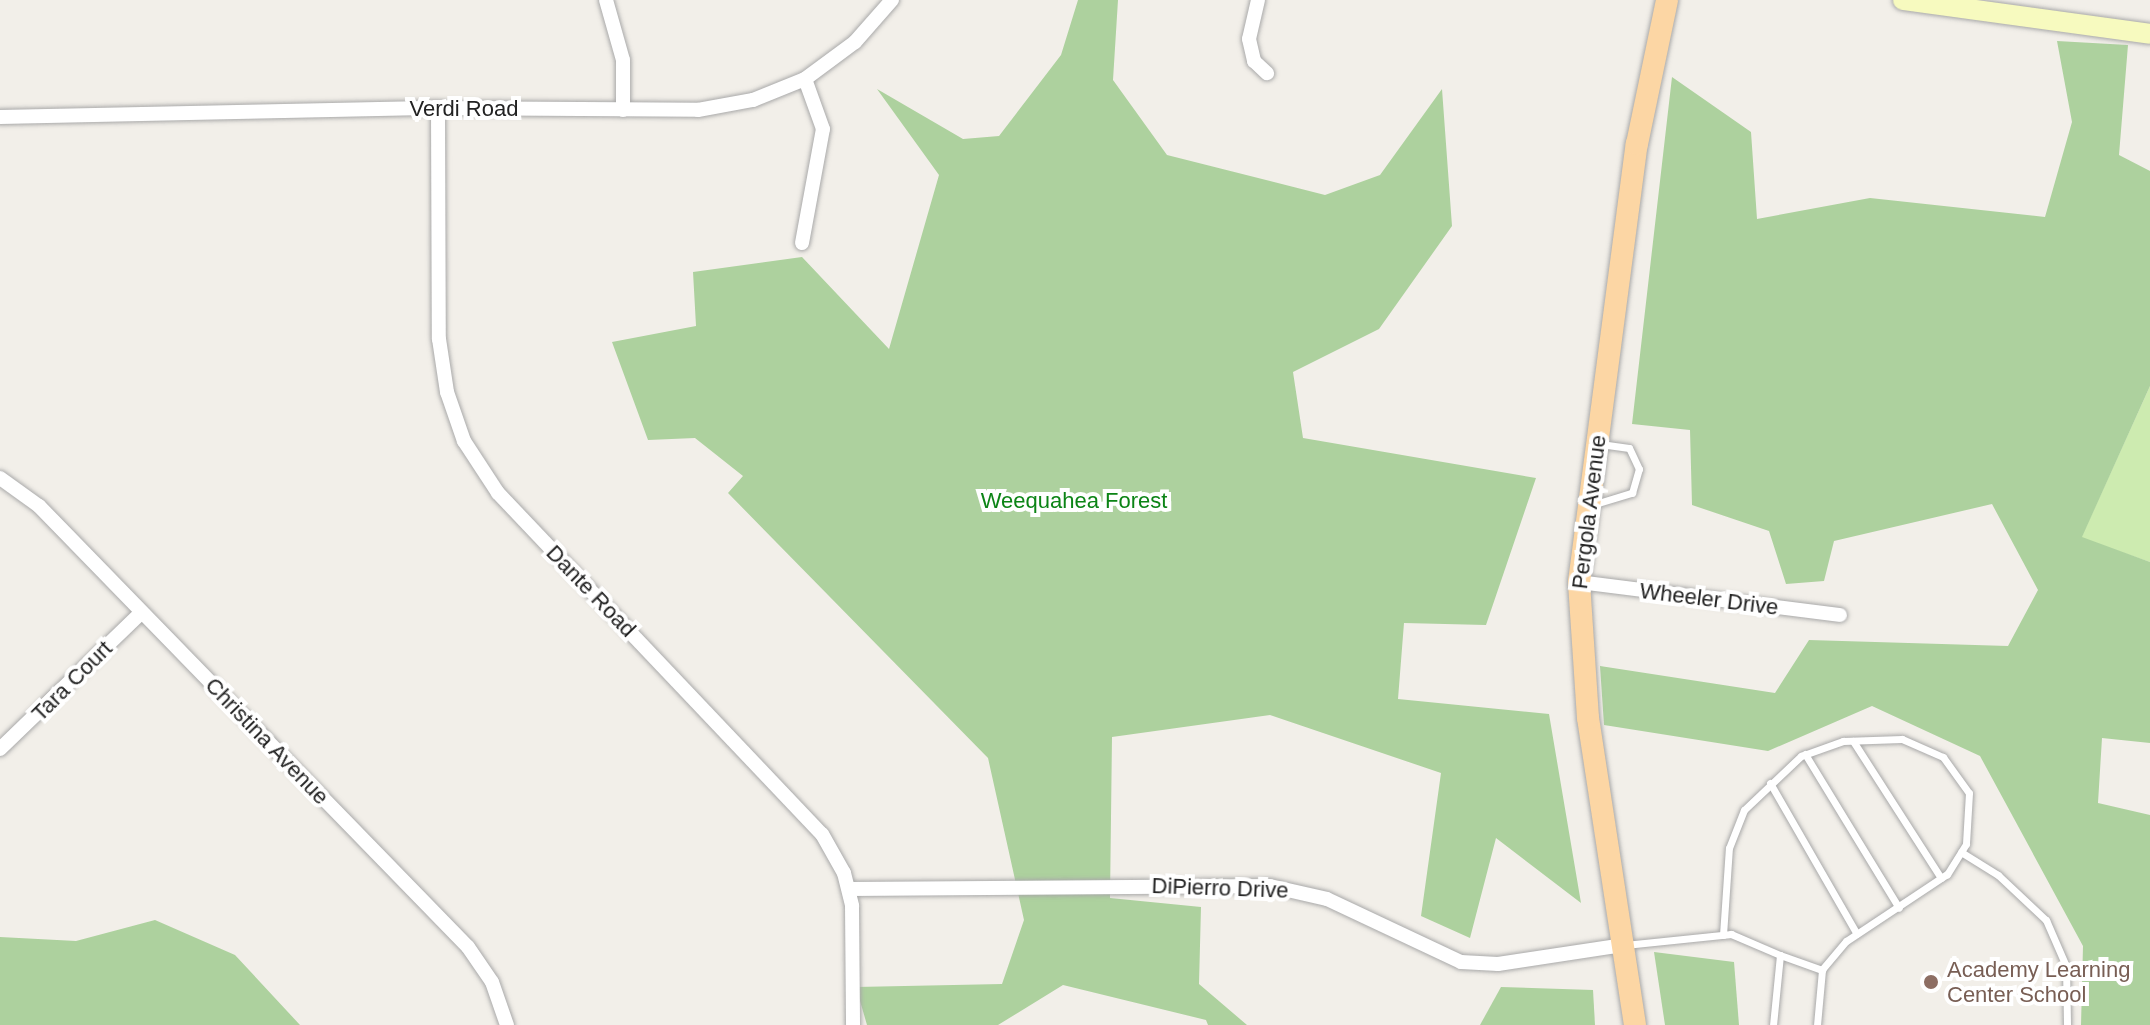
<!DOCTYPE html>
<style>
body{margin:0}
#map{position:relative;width:2150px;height:1025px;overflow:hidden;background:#f2efe9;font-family:Helvetica,sans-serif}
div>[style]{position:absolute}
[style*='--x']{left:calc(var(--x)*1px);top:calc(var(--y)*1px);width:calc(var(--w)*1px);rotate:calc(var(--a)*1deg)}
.grass>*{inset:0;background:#cdebb0}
.forest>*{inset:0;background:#add19e}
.roads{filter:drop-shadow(0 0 2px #a9a9a9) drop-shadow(0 0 2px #a9a9a9)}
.lane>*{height:7px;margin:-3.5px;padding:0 3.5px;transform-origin:3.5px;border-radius:3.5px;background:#fff}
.street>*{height:14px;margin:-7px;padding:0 7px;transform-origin:7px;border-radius:7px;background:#fff}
.secondary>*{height:20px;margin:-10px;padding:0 10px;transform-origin:10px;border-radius:10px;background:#f7fabf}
.primary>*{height:22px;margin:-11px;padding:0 11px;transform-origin:11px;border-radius:11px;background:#fcd6a4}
.dots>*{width:22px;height:22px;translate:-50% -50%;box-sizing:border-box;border:4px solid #fff;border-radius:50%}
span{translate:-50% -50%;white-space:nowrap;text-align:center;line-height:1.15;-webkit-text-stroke:8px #fff;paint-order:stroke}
.street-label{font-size:22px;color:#222}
.park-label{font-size:22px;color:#0c8416}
.education-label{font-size:22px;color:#785e54}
.left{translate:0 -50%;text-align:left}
</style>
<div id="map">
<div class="grass">
<div style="clip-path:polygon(2150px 386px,2150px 562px,2081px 538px)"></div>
</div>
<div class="forest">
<div style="clip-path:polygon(1078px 0,1118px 0,1113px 80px,1167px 155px,1325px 195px,1380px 175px,1442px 89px,1452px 226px,1379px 329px,1293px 372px,1303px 438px,1536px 478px,1486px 625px,1404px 623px,1398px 699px,1549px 714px,1581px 903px,1496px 838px,1470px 938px,1421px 916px,1441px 773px,1270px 715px,1112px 737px,1110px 898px,1201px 907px,1199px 984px,1247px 1025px,1208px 1025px,1206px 1020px,1063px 985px,998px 1025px,867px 1025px,856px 987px,1002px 984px,1024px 920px,988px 758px,728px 493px,743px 476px,695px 438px,648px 440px,612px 342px,696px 326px,693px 272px,802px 257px,889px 349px,939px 175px,877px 89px,963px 139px,999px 136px,1061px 55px)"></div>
<div style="clip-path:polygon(2057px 41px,2128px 45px,2119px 155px,2150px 171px,2150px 386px,2082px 537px,2150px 562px,2150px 743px,2102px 738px,2098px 803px,2150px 815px,2150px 1025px,2081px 1025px,2083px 946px,1980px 756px,1872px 706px,1768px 751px,1604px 725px,1600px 666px,1775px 693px,1809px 640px,2008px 646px,2038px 590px,1992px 504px,1834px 541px,1824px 581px,1786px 584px,1769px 531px,1692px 505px,1690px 430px,1632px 424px,1672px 77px,1751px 132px,1757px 219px,1870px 198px,2045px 217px,2072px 122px)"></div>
<div style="clip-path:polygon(155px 920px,235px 955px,300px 1025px,0 1025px,0 937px,76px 941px)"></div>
<div style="clip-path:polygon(1654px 952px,1734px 962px,1739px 1025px,1665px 1025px)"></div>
<div style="clip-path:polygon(1501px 987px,1593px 990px,1595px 1025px,1480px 1025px)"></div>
</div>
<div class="roads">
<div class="lane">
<div style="--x:1595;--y:504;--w:39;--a:-17"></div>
<div style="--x:1632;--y:493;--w:25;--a:-74"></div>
<div style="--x:1639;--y:469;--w:23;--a:-115"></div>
<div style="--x:1629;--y:448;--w:29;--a:-172"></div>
<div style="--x:1853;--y:741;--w:163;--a:57.3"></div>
<div style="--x:1805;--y:754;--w:180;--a:58.6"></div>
<div style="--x:1770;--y:783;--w:174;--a:60.1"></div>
<div style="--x:1961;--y:852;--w:44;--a:31.9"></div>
<div style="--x:1998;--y:875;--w:66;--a:43.2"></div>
<div style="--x:2046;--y:920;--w:50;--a:66.5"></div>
<div style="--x:2066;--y:966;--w:59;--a:89"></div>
<div style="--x:1723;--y:935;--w:87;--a:-86.1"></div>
<div style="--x:1729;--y:848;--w:41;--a:-68.5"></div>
<div style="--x:1744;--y:810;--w:79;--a:-43.5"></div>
<div style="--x:1801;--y:756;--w:45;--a:-19.7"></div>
<div style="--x:1843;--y:741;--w:59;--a:-1.9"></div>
<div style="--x:1902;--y:739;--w:45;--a:23.7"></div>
<div style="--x:1943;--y:757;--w:44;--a:54.2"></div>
<div style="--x:1969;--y:793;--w:51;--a:93.4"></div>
<div style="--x:1966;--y:844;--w:36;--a:122"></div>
<div style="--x:1947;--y:874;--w:121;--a:146.4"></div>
<div style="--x:1846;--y:941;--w:38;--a:130"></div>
<div style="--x:1822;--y:970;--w:55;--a:95.2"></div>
<div style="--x:1625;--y:945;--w:107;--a:-5.9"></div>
<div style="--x:1731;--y:934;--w:53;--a:23.2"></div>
<div style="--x:1780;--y:955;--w:70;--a:95.7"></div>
<div style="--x:1780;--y:955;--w:45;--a:19.7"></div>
</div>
<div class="street">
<div style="--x:606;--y:0;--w:62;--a:74.2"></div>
<div style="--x:623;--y:60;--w:50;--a:90"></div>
<div style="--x:1258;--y:0;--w:40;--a:103"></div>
<div style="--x:1249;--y:39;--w:23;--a:77"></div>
<div style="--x:1254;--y:61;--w:18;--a:43"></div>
<div style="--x:438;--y:108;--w:231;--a:89.8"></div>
<div style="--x:439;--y:339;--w:54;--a:81.4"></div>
<div style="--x:447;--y:392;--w:52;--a:70.9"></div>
<div style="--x:464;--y:441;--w:62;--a:56.8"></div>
<div style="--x:498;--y:493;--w:470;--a:46.5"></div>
<div style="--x:822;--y:834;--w:45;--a:60.6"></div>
<div style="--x:844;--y:873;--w:34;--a:76"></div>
<div style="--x:852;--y:906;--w:119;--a:89.5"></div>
<div style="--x:0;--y:117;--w:438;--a:-1.2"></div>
<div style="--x:438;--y:108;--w:260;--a:0.4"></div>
<div style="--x:698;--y:110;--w:56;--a:-10.3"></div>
<div style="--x:753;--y:100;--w:56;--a:-22"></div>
<div style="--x:805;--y:79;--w:62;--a:-36.5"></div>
<div style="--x:855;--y:42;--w:56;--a:-48.6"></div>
<div style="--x:802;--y:243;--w:116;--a:-79.6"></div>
<div style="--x:823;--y:129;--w:53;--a:-109.8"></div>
<div style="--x:0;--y:478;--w:48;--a:35.7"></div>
<div style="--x:39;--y:506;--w:615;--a:45.79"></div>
<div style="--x:468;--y:947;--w:42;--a:55.6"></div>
<div style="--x:492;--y:982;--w:46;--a:70.8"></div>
<div style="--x:1579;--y:582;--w:263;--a:7.2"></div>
<div style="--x:0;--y:749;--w:197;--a:-44"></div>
<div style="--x:849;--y:889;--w:421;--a:-0.4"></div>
<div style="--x:1270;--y:886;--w:58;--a:12.8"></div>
<div style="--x:1327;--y:899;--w:148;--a:25.2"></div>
<div style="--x:1461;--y:962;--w:37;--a:3"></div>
<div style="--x:1498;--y:964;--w:126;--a:-8.6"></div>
</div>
<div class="secondary">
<div style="--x:1903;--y:0;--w:249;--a:7.8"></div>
</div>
<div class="primary">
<div style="--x:1635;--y:1025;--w:311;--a:-98.7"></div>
<div style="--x:1588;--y:718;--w:136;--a:-93.8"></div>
<div style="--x:1579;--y:582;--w:442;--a:-82.5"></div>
<div style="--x:1637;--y:144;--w:147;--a:-78.2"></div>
</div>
</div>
<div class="dots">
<div style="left:1931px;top:982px;background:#8d6e63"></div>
</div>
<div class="street-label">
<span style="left:464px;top:109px">Verdi Road</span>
<span style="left:1589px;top:512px;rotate:-83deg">Pergola Avenue</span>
<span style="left:591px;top:591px;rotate:46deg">Dante Road</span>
<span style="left:1709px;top:599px;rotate:7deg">Wheeler Drive</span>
<span style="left:72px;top:681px;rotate:-45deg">Tara Court</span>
<span style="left:267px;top:741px;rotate:46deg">Christina Avenue</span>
<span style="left:1220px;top:888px;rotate:2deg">DiPierro Drive</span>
</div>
<div class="park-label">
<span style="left:1074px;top:501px">Weequahea Forest</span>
</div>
<div class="education-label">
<span class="left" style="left:1947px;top:982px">Academy Learning<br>Center School</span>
</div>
</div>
